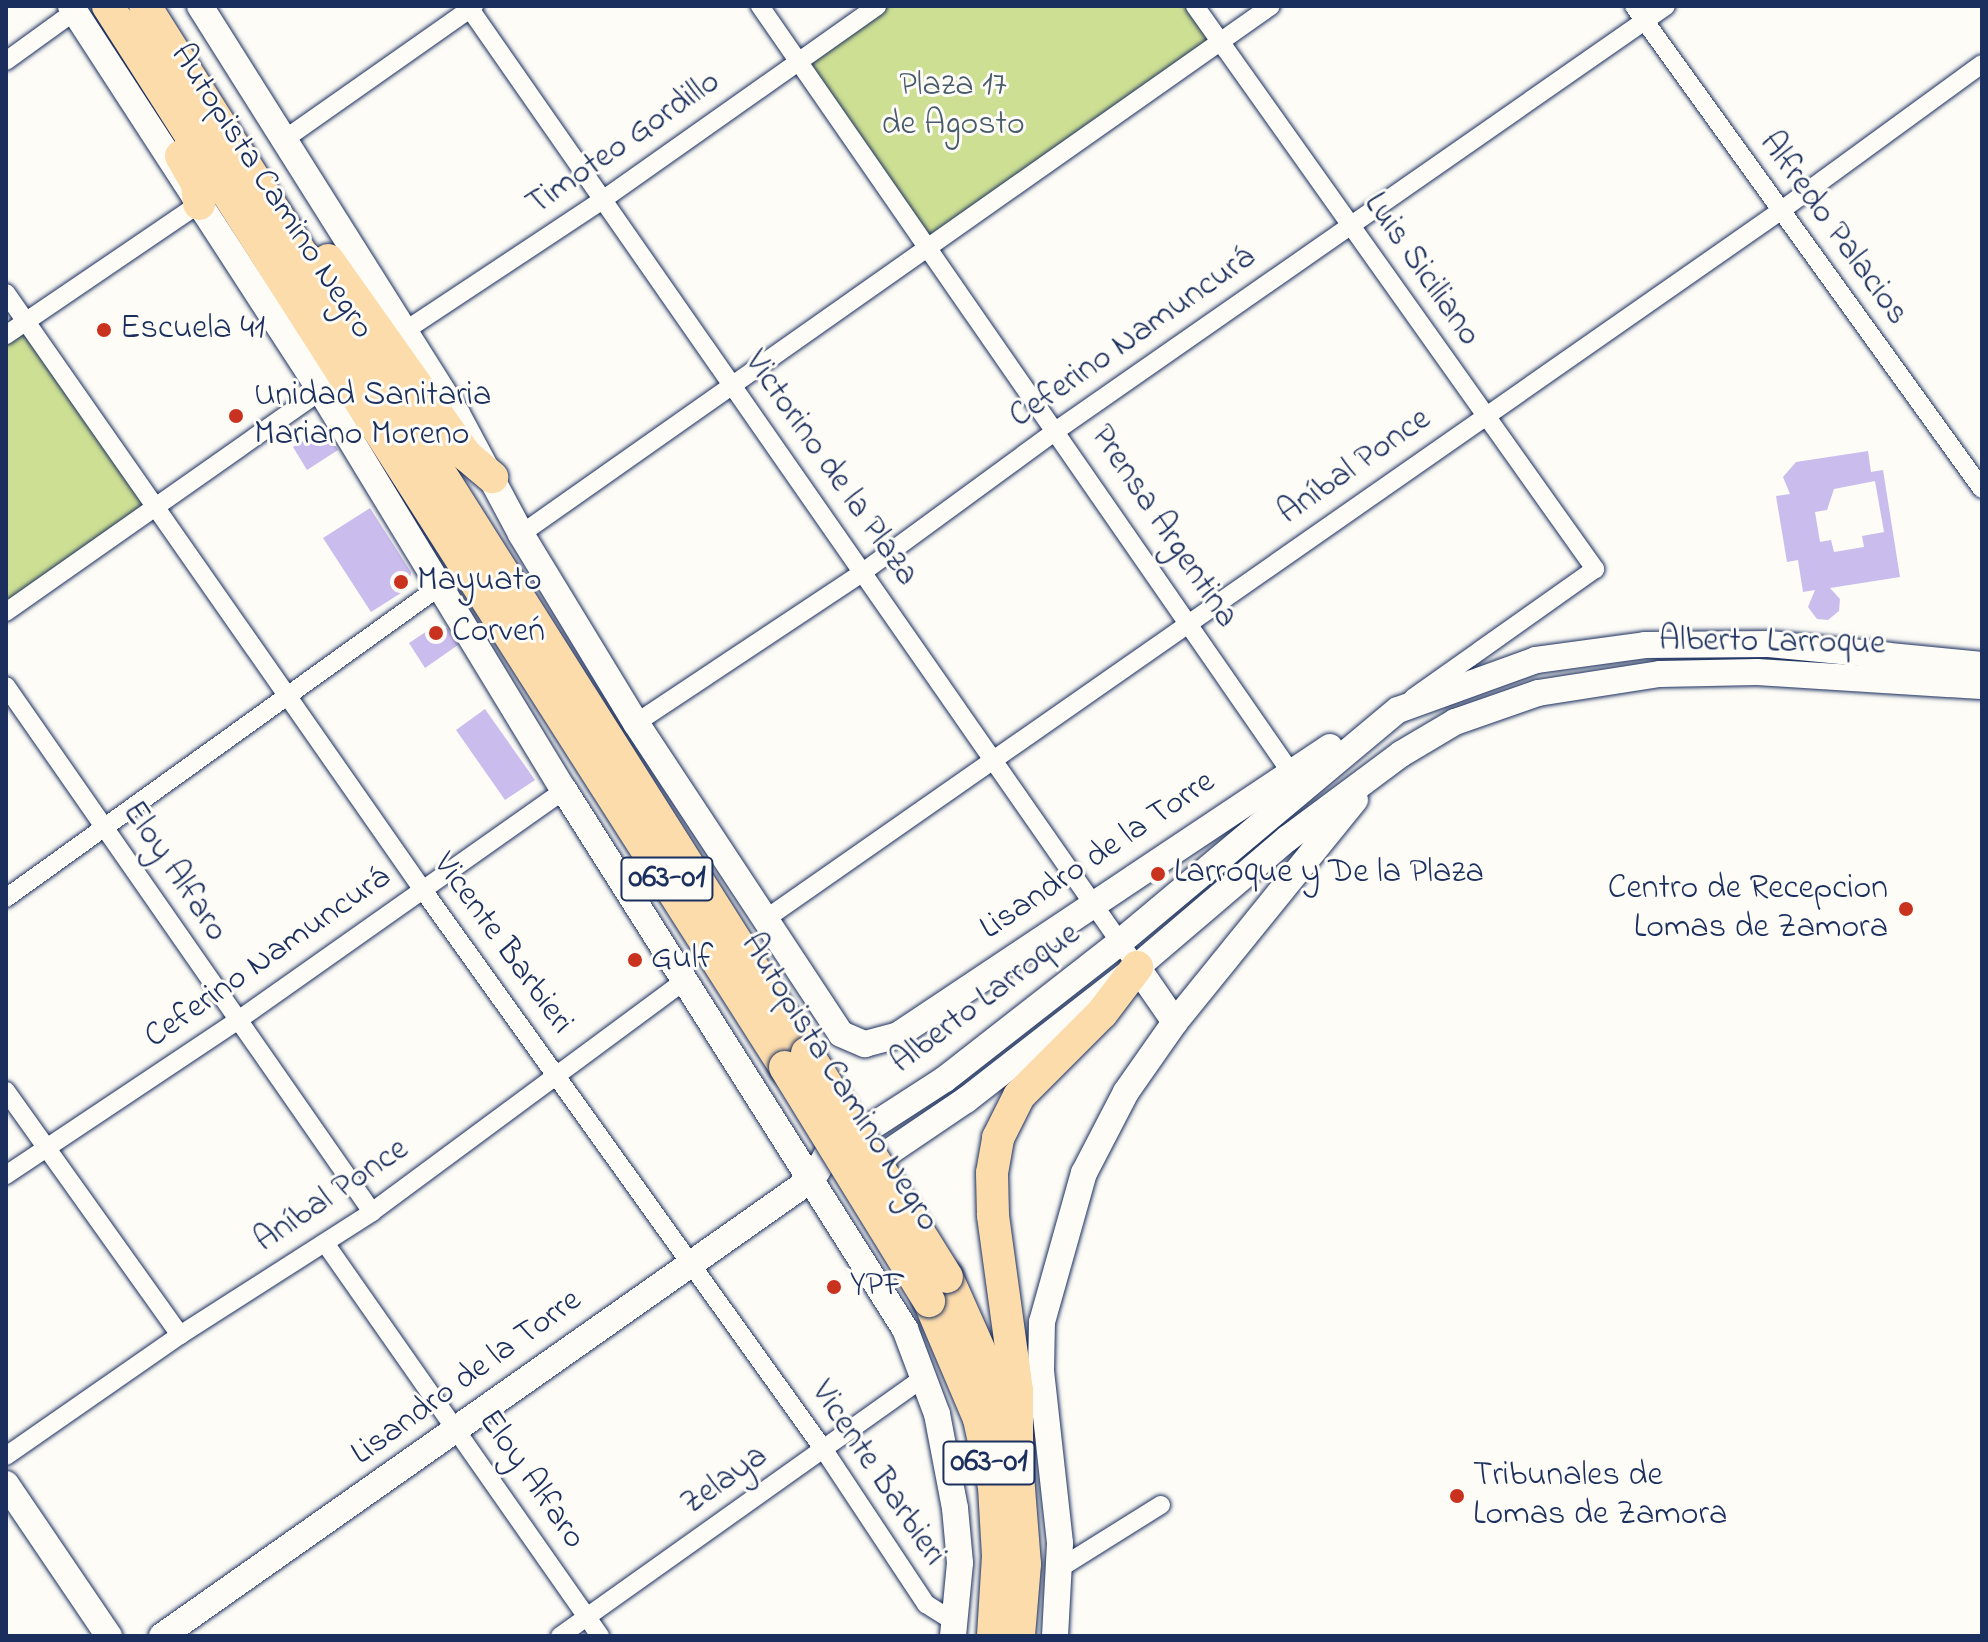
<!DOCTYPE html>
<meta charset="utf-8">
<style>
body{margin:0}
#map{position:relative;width:1988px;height:1642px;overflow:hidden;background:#fdfcf7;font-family:"Indie Flower",sans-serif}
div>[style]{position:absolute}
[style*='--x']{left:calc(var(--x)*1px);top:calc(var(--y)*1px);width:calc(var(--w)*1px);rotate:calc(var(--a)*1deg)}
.green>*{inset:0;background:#cddf93}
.building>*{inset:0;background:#cabced}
.roads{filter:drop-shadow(0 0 2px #1b2f5e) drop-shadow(0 0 2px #1b2f5e)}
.street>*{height:18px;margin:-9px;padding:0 9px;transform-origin:9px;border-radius:9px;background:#fdfcf7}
.secondary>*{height:26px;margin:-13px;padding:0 13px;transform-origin:13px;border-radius:13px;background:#fdfcf7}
.highway>*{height:32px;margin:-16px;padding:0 16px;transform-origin:16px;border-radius:16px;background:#fddcac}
.bridges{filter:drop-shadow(0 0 2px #1b2f5e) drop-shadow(0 0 2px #1b2f5e)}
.highway-bridge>*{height:32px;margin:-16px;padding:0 16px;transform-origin:16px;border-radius:16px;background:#fddcac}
.dots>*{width:22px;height:22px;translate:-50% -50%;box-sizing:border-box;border:4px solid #fdfcf7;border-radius:50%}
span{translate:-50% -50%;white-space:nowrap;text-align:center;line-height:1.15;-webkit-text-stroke:6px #fdfcf7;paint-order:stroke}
.shield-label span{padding:2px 6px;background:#fdfcf7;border:2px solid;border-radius:6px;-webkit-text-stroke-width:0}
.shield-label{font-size:32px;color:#1b2f5e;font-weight:700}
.park-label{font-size:34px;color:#485b6b}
.street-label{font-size:34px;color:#1b2f5e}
.poi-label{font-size:34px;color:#1b2f5e}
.left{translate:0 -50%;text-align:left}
.right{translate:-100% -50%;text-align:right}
.frame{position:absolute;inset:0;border:8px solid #1b2f5e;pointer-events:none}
</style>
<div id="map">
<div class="green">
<div style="clip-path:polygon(877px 6px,1195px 6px,1220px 42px,929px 246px,799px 61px)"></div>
<div style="clip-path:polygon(19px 326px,157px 509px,6px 612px,6px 335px)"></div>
</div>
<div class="building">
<div style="clip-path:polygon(324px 428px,338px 450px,307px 470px,293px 447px)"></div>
<div style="clip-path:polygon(evenodd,1868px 451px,1871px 472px,1883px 470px,1900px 577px,1830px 588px,1840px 599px,1839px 611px,1828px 620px,1817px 619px,1808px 607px,1815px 590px,1803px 592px,1798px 560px,1787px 562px,1776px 496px,1790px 494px,1783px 477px,1796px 462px,1868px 451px,1875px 481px,1884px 532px,1862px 536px,1864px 547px,1834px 552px,1831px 540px,1820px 542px,1815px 512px,1827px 510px,1834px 489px,1875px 481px)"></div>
<div style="clip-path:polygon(370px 508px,411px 572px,409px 588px,371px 612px,323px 538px)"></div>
<div style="clip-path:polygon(433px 627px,447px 628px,458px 645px,425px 668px,409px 643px)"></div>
<div style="clip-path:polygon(485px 709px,535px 780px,505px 800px,456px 730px)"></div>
</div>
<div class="roads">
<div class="street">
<div style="--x:760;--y:6;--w:931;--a:55.29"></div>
<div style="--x:1195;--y:6;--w:691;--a:54.61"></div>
<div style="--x:1595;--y:569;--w:223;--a:144.7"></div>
<div style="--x:1634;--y:6;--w:595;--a:54.23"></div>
<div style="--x:470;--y:9;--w:1167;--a:55.15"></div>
<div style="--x:6;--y:61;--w:85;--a:-35.9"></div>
<div style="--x:285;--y:139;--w:231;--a:-35.1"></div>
<div style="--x:6;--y:293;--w:728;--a:55.07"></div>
<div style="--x:423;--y:890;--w:689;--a:54.39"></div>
<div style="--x:824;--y:1450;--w:185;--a:56.5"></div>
<div style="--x:926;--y:1604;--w:36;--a:32"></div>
<div style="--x:406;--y:330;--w:234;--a:-33.5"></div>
<div style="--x:601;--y:201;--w:338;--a:-35.2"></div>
<div style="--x:6;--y:335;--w:233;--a:-34.2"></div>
<div style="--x:521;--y:534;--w:917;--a:-35.15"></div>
<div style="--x:6;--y:612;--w:385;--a:-35.1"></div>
<div style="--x:6;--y:686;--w:641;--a:55.17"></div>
<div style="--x:636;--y:723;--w:273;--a:-33.6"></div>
<div style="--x:863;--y:572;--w:240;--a:-36.2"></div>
<div style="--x:1057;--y:430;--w:742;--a:-34.85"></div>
<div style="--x:6;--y:898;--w:533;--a:-35.69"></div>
<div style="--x:764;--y:920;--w:1238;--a:-34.9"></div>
<div style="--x:1779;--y:212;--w:251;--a:-36.1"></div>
<div style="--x:6;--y:1091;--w:300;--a:54.5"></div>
<div style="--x:6;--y:1175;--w:278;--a:-33.7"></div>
<div style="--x:237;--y:1021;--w:400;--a:-35.2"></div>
<div style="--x:325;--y:1243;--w:480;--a:55"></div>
<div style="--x:6;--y:1456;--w:212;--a:-34.8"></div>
<div style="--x:180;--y:1335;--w:228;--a:-32.6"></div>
<div style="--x:372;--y:1212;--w:392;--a:-36.5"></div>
<div style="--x:1060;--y:1568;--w:119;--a:-32"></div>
<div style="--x:560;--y:1636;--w:449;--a:-35.4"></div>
</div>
<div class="secondary">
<div style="--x:71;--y:6;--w:459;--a:57"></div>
<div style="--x:321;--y:391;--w:467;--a:58.7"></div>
<div style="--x:564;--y:790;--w:638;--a:57.68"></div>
<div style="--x:905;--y:1329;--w:91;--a:69.4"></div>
<div style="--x:937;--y:1414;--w:96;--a:79.2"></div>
<div style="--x:955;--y:1508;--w:55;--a:84.8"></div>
<div style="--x:960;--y:1563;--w:73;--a:95.5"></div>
<div style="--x:200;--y:6;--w:482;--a:57.8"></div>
<div style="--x:457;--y:414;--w:136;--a:61.9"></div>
<div style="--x:521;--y:534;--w:221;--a:58.7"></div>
<div style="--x:636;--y:723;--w:372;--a:56.6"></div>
<div style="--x:841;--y:1034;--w:26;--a:23"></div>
<div style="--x:865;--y:1044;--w:34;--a:-15"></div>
<div style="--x:898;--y:1035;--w:519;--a:-33.69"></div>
<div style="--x:1137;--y:967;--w:67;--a:55.4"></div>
<div style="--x:861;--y:1171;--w:127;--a:-34.1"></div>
<div style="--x:966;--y:1100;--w:217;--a:-37.9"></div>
<div style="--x:1137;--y:967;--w:197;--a:-40.5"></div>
<div style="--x:1287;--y:839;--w:142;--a:-36.7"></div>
<div style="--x:1401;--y:754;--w:63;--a:-30.7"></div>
<div style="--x:1455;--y:722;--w:88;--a:-19.3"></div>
<div style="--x:1538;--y:693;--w:123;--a:-8.9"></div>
<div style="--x:1660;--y:674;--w:97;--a:-1.2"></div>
<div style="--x:1757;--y:672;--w:225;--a:3.6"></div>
<div style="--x:6;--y:1484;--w:184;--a:55.9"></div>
<div style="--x:162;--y:1636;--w:796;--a:-35.13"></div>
<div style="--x:813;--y:1178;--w:26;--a:-59"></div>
<div style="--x:826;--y:1156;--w:142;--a:-32.9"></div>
<div style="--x:945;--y:1079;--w:221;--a:-38"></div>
<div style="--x:1119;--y:943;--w:363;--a:-39.9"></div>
<div style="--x:1398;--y:710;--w:147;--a:-19.9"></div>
<div style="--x:1536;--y:660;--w:110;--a:-7.8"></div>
<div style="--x:1645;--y:645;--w:124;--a:-0.5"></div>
<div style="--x:1769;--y:644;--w:214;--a:5.6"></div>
<div style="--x:1055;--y:1636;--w:93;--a:-86.9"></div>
<div style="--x:1060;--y:1543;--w:174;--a:-96.3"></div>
<div style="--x:1041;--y:1370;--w:48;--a:-88.8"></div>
<div style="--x:1042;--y:1322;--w:155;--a:-74.3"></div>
<div style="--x:1084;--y:1173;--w:91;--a:-62.6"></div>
<div style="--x:1126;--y:1092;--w:85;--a:-55"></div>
<div style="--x:1175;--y:1022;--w:286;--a:-51"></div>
</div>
<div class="highway">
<div style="--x:108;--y:6;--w:1259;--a:57.46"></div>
<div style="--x:145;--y:6;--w:1239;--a:57.7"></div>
<div style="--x:181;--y:156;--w:32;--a:60"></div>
<div style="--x:197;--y:184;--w:20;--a:84"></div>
<div style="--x:328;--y:260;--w:240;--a:54.7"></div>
<div style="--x:467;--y:456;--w:33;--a:40"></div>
<div style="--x:947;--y:1277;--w:118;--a:66"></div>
<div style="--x:995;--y:1385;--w:81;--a:74.2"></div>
<div style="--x:1017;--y:1463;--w:101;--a:85.5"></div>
<div style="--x:1025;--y:1564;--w:72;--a:94.8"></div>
<div style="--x:929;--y:1301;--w:128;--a:67"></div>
<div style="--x:979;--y:1419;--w:70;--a:77.6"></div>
<div style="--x:994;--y:1487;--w:69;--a:86.7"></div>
<div style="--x:998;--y:1556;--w:80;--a:93.6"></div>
<div style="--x:1017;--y:1463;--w:72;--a:-90"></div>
<div style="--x:1017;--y:1391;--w:178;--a:-97.8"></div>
<div style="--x:993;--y:1215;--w:42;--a:-91.4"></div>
<div style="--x:992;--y:1173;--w:36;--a:-80"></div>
<div style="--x:998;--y:1138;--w:47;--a:-63.4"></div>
<div style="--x:1019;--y:1096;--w:117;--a:-45"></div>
<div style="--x:1102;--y:1013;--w:58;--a:-52.7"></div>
</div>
</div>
<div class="bridges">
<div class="highway-bridge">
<div style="--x:807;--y:1053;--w:264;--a:58"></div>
<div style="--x:785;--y:1067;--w:275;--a:58.4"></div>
</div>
</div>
<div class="dots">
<div style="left:104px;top:330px;background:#c8321e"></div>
<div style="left:236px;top:416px;background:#c8321e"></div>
<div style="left:401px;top:582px;background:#c8321e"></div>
<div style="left:436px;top:633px;background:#c8321e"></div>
<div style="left:1158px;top:874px;background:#c8321e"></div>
<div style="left:1906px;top:909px;background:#c8321e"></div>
<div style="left:635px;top:960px;background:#c8321e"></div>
<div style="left:834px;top:1287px;background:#c8321e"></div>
<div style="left:1457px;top:1496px;background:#c8321e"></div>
</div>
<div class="shield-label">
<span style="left:667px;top:879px">063-01</span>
<span style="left:989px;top:1463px">063-01</span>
</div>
<div class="park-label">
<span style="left:953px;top:106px">Plaza 17<br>de Agosto</span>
</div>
<div class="street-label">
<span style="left:624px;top:144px;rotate:-35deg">Timoteo Gordillo</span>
<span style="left:271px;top:192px;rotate:57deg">Autopista Camino Negro</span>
<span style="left:1833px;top:229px;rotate:54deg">Alfredo Palacios</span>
<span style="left:1421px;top:270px;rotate:55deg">Luis Siciliano</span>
<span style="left:1133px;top:338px;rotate:-35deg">Ceferino Namuncurá</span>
<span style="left:1355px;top:467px;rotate:-35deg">Aníbal Ponce</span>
<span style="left:830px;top:469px;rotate:55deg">Victorino de la Plaza</span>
<span style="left:1163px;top:527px;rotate:56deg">Prensa Argentina</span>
<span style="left:1772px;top:643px;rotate:1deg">Alberto Larroque</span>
<span style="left:1098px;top:856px;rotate:-34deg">Lisandro de la Torre</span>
<span style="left:174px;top:872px;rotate:56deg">Eloy Alfaro</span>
<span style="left:502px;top:944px;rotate:54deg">Vicente Barbieri</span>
<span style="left:268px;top:958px;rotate:-35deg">Ceferino Namuncurá</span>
<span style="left:986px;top:999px;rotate:-37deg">Alberto Larroque</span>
<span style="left:839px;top:1083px;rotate:58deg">Autopista Camino Negro</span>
<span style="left:332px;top:1196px;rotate:-34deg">Aníbal Ponce</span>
<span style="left:467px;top:1378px;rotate:-36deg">Lisandro de la Torre</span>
<span style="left:877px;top:1474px;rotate:56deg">Vicente Barbieri</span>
<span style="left:531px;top:1480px;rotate:55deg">Eloy Alfaro</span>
<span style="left:725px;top:1481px;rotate:-35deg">Zelaya</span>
</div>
<div class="poi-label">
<span class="left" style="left:120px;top:330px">Escuela 41</span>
<span class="left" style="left:254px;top:416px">Unidad Sanitaria<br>Mariano Moreno</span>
<span class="left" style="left:417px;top:582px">Mayuato</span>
<span class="left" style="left:452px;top:633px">Corveń</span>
<span class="left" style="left:1174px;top:874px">Larroque y De la Plaza</span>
<span class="right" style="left:1888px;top:909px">Centro de Recepcion<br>Lomas de Zamora</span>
<span class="left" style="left:651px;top:960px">Gulf</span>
<span class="left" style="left:850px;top:1287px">YPF</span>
<span class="left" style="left:1473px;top:1496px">Tribunales de<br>Lomas de Zamora</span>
</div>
<div class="frame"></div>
</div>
